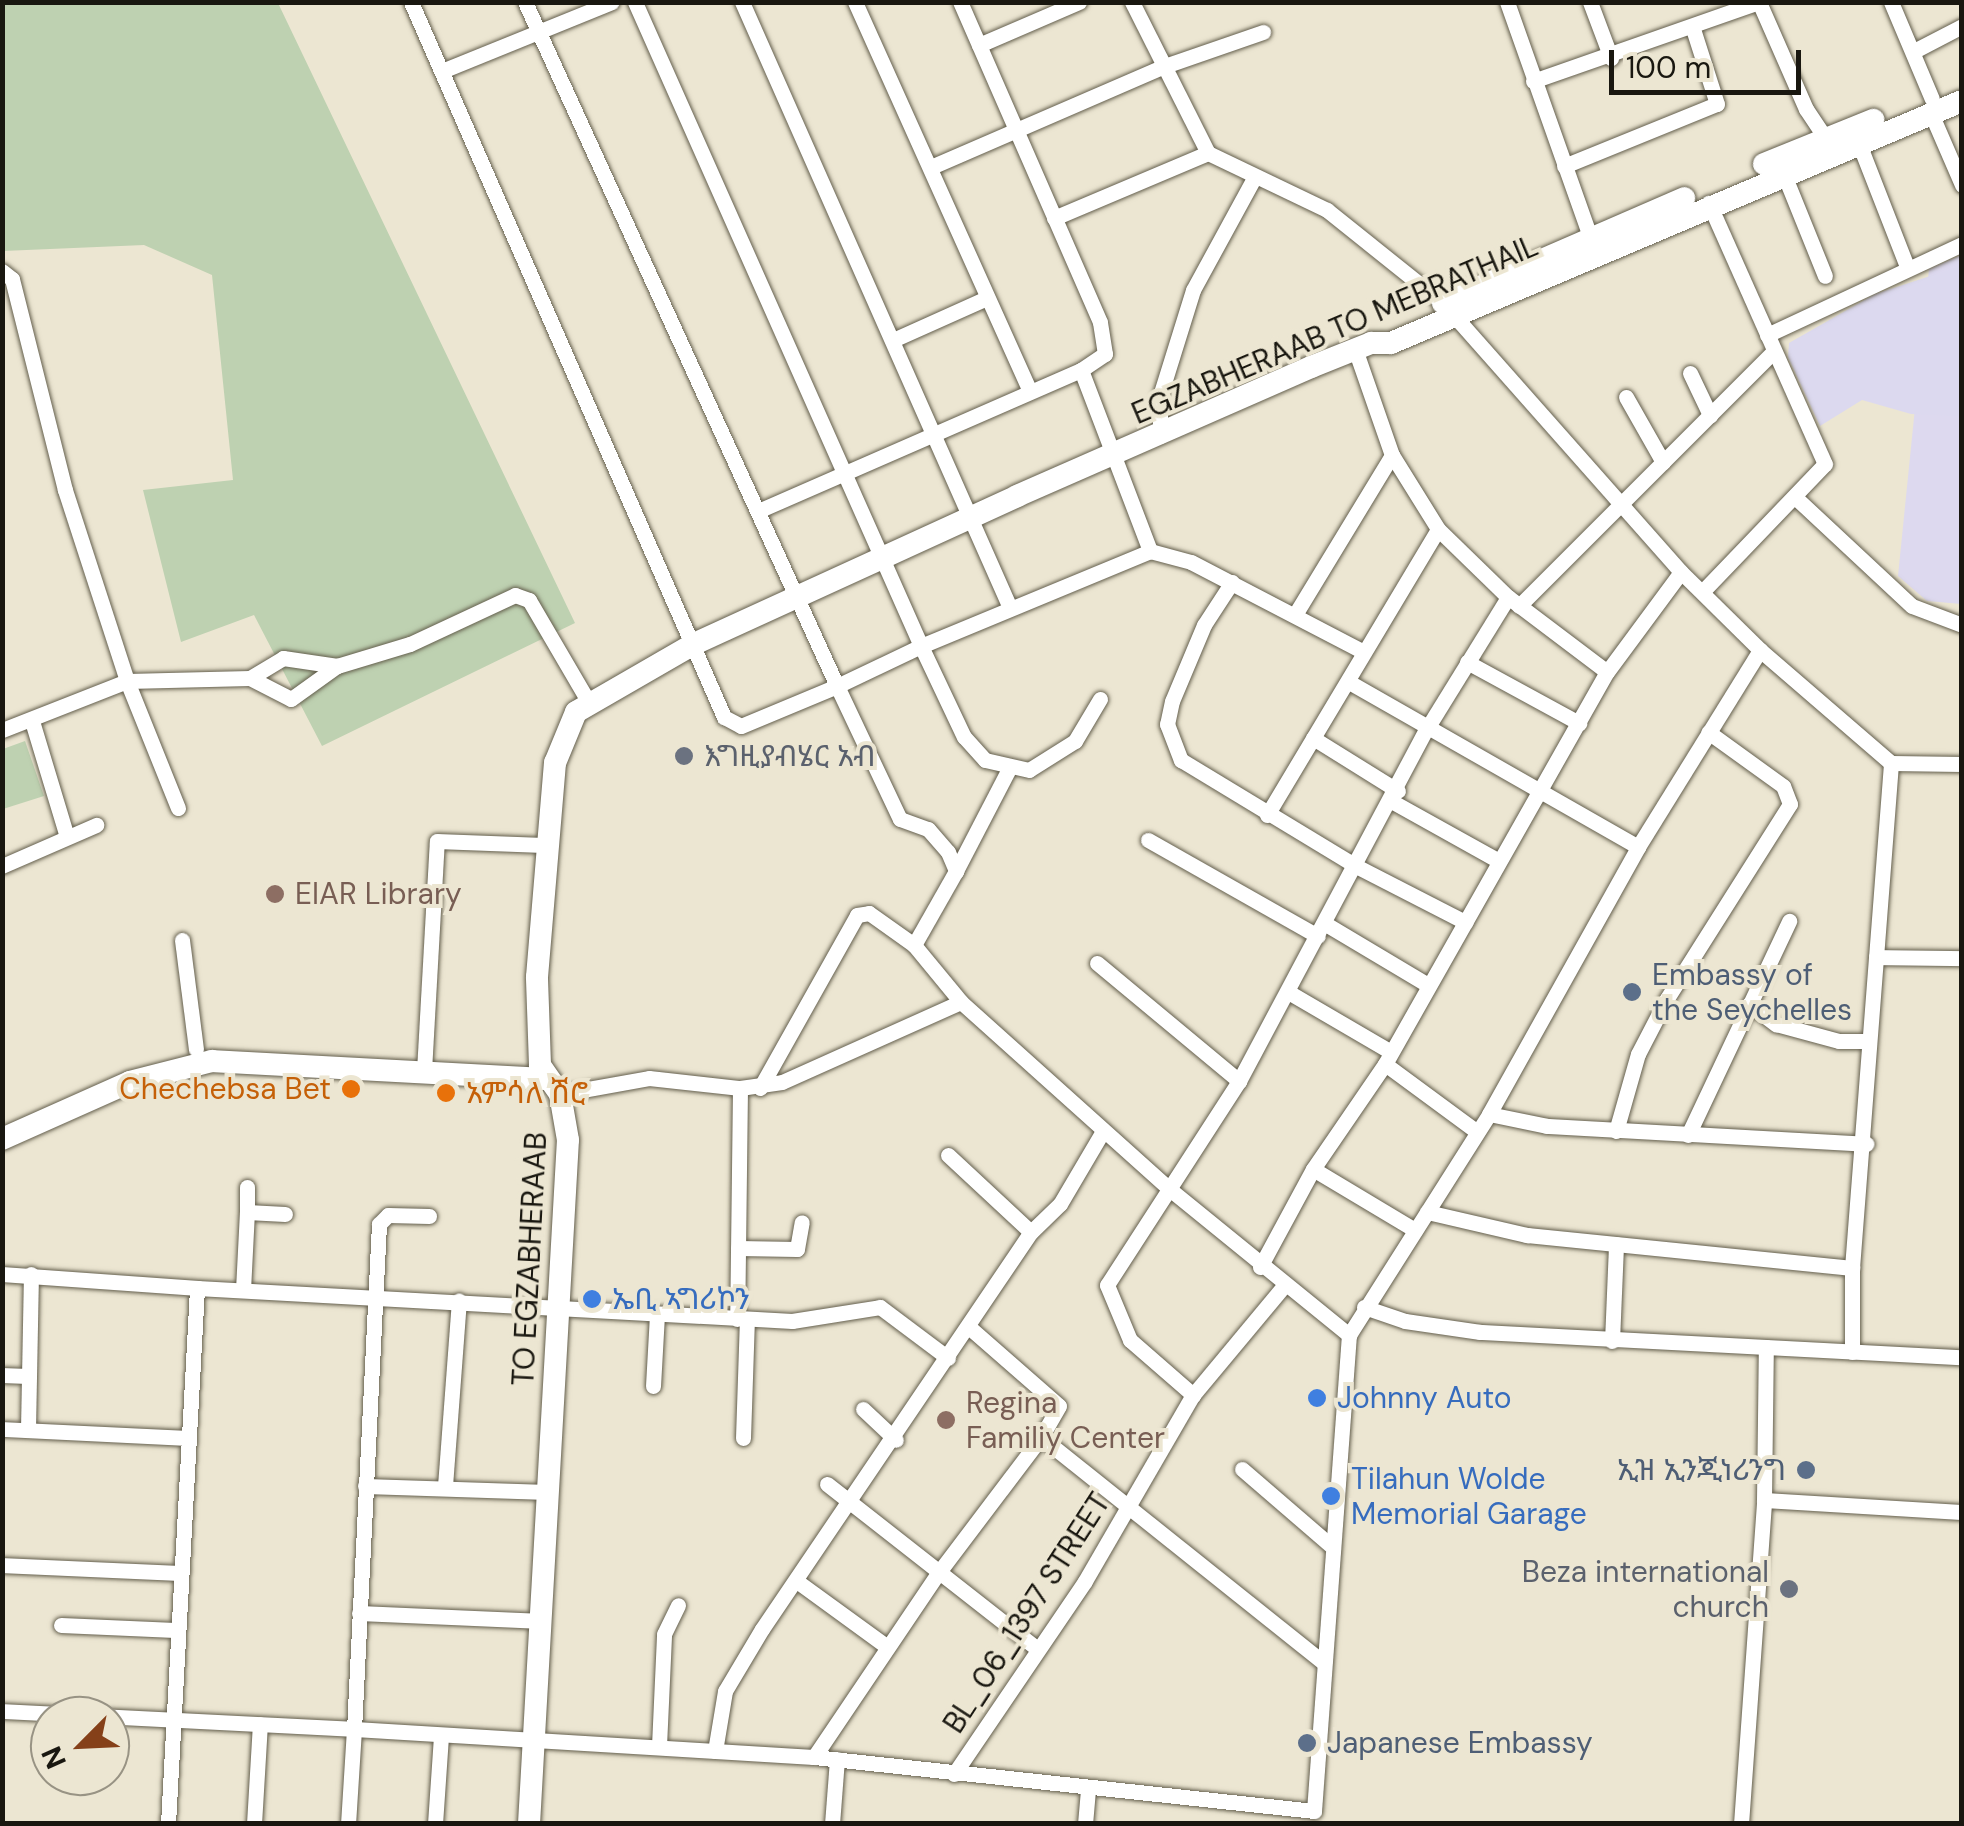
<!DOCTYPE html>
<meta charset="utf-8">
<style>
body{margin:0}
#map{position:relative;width:1964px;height:1826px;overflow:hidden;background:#ece6d2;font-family:"DM Sans","Noto Sans Ethiopic",sans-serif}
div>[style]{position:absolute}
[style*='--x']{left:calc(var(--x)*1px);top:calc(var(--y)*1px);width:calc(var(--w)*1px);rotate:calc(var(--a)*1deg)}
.industrial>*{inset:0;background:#ddd9ef}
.medical>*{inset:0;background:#dcd9ef}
.green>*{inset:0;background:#bed1b1}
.roads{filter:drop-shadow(0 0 2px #635e4c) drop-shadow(0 0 2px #635e4c)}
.minor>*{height:15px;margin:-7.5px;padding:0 7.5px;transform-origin:7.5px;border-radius:7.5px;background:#fff}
.secondary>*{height:22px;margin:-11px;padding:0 11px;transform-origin:11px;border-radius:11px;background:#fff}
.dots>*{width:28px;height:28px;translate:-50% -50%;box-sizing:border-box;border:5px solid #ece6d2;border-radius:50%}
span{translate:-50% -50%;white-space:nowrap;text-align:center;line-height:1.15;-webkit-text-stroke:8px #ece6d2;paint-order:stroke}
.street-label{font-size:30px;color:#191710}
.worship-label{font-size:30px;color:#5b616d}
.left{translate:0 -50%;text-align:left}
.right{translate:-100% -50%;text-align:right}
.education-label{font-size:30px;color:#785e54}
.service-label{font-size:30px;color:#4e5e75}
.food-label{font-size:30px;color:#c56008}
.shop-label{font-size:30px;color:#366cbe}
.frame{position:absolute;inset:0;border:5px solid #191710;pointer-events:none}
.north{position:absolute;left:30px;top:1696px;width:100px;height:100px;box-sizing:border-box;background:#ece6d2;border:2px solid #989384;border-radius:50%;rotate:246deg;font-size:28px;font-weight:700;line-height:40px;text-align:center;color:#191710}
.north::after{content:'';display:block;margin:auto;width:35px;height:45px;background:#854019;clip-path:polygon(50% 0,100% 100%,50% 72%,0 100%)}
.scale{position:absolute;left:1609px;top:50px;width:192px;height:45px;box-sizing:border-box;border:5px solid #191710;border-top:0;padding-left:12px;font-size:30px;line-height:35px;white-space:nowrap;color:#191710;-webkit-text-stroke:8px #ece6d2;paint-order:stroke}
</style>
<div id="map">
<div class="industrial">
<div style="clip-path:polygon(1961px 255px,1961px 604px,1927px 601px,1898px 576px,1929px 269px)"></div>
</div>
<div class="medical">
<div style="clip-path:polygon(1961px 266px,1961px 416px,1911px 414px,1862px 400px,1820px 426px,1788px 357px,1789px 343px,1875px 294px)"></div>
</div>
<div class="green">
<div style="clip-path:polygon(2px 3px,278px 3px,575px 623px,322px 746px,254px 615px,181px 642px,143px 490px,233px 480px,212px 275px,144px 245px,3px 251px)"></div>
<div style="clip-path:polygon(25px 741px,44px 796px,3px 809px,3px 749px)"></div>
</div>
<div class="roads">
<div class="minor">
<div style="--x:411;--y:2;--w:781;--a:66.36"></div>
<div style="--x:724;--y:717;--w:19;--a:28"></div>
<div style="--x:741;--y:726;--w:104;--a:-22.6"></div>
<div style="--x:837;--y:686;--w:147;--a:64.7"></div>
<div style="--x:900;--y:819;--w:30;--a:20"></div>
<div style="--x:928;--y:829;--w:30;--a:49"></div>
<div style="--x:948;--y:852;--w:21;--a:67"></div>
<div style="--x:956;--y:871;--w:85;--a:119.6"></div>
<div style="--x:525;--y:2;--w:752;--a:65.48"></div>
<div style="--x:837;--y:686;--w:93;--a:-25.5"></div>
<div style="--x:921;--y:646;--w:705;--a:-113.95"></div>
<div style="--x:742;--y:2;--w:663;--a:66.14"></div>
<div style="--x:855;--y:2;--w:427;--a:65.8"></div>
<div style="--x:1132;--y:2;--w:169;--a:63.3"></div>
<div style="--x:1208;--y:153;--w:132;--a:25.6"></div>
<div style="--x:1327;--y:210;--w:149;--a:38.7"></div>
<div style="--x:1443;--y:303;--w:359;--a:48.5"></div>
<div style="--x:1681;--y:572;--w:111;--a:44.6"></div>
<div style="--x:1760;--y:650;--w:173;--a:40.8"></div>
<div style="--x:1891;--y:763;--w:71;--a:0.8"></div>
<div style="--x:1507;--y:2;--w:249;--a:70.5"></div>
<div style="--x:1590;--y:2;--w:60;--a:69.4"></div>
<div style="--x:1759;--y:2;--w:117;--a:66.3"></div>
<div style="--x:1806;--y:109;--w:43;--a:56.3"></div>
<div style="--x:1891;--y:2;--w:105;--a:67.1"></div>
<div style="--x:979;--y:45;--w:109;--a:-23.3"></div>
<div style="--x:1914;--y:51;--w:54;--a:-27.5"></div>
<div style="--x:442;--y:71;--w:183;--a:-22.1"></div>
<div style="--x:1533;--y:81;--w:238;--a:-19.3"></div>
<div style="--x:1930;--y:111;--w:81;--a:66.6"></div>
<div style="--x:1858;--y:141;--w:137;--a:68.7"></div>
<div style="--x:1564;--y:166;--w:165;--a:-22.1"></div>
<div style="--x:1717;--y:104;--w:79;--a:-107.7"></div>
<div style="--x:931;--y:167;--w:252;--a:-23.4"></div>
<div style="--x:1162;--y:67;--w:107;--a:-19.1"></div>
<div style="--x:1783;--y:172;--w:112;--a:68"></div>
<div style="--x:1054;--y:218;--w:167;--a:-22.9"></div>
<div style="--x:2;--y:271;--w:13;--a:39"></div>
<div style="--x:12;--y:279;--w:218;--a:75.9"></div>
<div style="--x:65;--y:490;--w:201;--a:72"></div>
<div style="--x:127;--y:681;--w:134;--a:158.6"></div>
<div style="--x:1767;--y:335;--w:215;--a:-25"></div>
<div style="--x:893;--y:340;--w:103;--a:-24.1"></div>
<div style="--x:1355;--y:349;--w:112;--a:70.8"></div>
<div style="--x:1392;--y:455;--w:87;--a:58.1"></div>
<div style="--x:1438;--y:529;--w:98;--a:44.2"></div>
<div style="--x:1508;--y:597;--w:124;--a:37.1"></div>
<div style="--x:1081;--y:370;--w:194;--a:69.1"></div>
<div style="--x:1690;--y:373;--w:47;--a:64.5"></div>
<div style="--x:1626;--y:397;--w:75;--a:60.4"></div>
<div style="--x:1160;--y:436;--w:40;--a:-90"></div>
<div style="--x:1160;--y:396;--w:111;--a:-72.7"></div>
<div style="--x:1193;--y:290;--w:128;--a:-61.4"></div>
<div style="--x:1796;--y:498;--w:158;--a:43"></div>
<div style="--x:1912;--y:606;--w:53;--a:20.8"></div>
<div style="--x:758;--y:511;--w:352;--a:-23.6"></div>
<div style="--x:1081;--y:370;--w:29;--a:-34"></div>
<div style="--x:1105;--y:354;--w:32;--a:-99"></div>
<div style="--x:1100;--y:322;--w:349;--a:-113.6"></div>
<div style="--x:1232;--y:582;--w:51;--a:123.1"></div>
<div style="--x:1204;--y:625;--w:82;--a:112.8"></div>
<div style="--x:1172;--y:701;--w:24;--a:102"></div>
<div style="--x:1167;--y:724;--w:39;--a:69"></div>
<div style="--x:1181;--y:760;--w:205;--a:31.2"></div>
<div style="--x:1356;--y:866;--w:123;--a:27.2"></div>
<div style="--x:1703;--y:591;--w:176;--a:-46.2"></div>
<div style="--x:1825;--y:464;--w:286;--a:-114"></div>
<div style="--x:1519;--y:606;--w:358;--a:-45"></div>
<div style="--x:1296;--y:613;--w:185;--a:-58.7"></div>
<div style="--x:1467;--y:662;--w:128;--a:28.6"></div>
<div style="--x:250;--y:678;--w:39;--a:-31"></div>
<div style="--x:283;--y:658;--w:55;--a:8.4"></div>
<div style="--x:1349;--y:682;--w:333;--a:29.7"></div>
<div style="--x:1100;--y:699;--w:49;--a:120.8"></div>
<div style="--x:1075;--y:741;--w:54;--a:147.8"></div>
<div style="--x:1029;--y:770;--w:45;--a:-167.2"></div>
<div style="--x:985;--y:760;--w:31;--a:-132"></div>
<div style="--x:964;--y:737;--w:101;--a:-115.3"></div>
<div style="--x:921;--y:646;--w:248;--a:-22.5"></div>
<div style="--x:1150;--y:551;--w:42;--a:15"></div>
<div style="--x:1191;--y:562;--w:193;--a:27.5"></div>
<div style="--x:32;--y:721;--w:121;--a:73.2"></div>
<div style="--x:1313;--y:738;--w:100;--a:31.9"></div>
<div style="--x:1393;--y:802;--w:121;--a:29.1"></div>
<div style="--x:178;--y:808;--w:137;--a:-111.9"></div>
<div style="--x:127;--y:681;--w:123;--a:-1.4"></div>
<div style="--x:250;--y:678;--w:46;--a:27.1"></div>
<div style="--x:291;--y:699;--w:57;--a:-35.7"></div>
<div style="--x:337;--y:666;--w:76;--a:-16.8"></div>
<div style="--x:410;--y:644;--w:116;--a:-25"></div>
<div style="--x:515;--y:595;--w:15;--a:20"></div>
<div style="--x:529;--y:600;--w:117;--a:59.7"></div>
<div style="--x:1267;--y:815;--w:333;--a:-59.1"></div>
<div style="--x:1148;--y:840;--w:195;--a:29.5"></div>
<div style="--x:2;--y:866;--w:103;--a:-23.6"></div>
<div style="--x:956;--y:871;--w:117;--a:-62.6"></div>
<div style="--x:1324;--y:923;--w:121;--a:30.8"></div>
<div style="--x:182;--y:940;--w:110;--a:82.7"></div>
<div style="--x:1876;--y:957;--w:86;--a:0.7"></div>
<div style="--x:1097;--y:963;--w:185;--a:39.7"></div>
<div style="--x:1239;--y:1081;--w:243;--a:122.9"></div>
<div style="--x:1107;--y:1285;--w:60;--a:67.3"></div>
<div style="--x:1130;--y:1340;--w:84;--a:41.1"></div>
<div style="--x:1290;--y:993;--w:117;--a:30.3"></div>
<div style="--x:1749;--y:1004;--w:34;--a:37"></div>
<div style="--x:1776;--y:1024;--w:65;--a:15.1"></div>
<div style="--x:1839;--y:1041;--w:30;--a:0"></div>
<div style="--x:1385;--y:1064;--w:113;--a:36.4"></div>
<div style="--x:424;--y:1071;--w:230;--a:-86.8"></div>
<div style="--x:437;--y:841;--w:106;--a:2.2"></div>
<div style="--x:1239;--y:1081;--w:398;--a:-62"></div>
<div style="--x:1426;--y:730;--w:156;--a:-58.3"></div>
<div style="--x:740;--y:1088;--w:42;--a:-8.1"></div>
<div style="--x:782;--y:1082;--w:196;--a:-24.1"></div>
<div style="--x:961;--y:1002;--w:277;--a:41.9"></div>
<div style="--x:1167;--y:1187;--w:235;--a:39.1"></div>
<div style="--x:760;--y:1088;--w:198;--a:-60.7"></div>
<div style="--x:857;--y:915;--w:12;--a:-9"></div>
<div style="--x:869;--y:913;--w:55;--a:35.4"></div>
<div style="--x:914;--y:945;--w:74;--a:50.5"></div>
<div style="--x:560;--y:1094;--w:90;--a:-10.2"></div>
<div style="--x:649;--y:1078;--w:92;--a:6.3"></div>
<div style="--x:740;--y:1088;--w:231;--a:90.7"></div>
<div style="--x:1489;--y:1114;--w:59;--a:11.7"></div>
<div style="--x:1547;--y:1126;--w:320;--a:3.2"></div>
<div style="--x:1616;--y:1131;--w:80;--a:-74.1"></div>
<div style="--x:1638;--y:1054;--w:61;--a:-62.6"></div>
<div style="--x:1666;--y:1000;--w:232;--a:-57.7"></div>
<div style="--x:1790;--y:804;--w:19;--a:-111"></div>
<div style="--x:1783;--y:786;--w:92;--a:-144.2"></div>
<div style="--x:1688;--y:1135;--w:237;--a:-64.7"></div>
<div style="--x:948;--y:1155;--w:113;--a:42.9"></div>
<div style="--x:1313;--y:1169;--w:119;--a:30.9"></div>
<div style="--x:247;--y:1187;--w:25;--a:90"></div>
<div style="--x:1427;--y:1212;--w:103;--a:13"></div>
<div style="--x:1527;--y:1235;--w:327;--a:5.8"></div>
<div style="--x:429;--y:1216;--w:41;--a:-178.6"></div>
<div style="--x:388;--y:1215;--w:13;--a:135"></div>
<div style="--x:379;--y:1224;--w:506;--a:92.83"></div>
<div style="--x:354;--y:1729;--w:461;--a:3.5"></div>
<div style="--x:814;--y:1757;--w:503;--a:6.16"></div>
<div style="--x:1314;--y:1811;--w:477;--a:-85.8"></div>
<div style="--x:1349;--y:1335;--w:262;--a:-57.6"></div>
<div style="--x:1489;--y:1114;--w:306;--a:-60.8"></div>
<div style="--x:1638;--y:847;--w:232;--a:-58.2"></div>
<div style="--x:738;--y:1248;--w:59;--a:1"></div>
<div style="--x:797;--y:1249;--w:27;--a:-80"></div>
<div style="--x:1260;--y:1267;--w:111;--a:-61.6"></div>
<div style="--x:1313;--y:1169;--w:127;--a:-55.6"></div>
<div style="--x:1385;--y:1064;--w:450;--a:-60.5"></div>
<div style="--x:1607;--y:672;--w:124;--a:-53.5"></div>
<div style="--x:2;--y:1274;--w:196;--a:4.1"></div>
<div style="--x:243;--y:1290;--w:78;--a:-87.1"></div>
<div style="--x:247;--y:1212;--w:38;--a:3"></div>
<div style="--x:1364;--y:1307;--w:43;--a:18.9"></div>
<div style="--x:1405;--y:1321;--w:76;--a:8.3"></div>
<div style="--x:1480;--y:1332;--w:483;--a:3"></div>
<div style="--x:970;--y:1328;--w:118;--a:41.2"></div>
<div style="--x:1059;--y:1406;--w:36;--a:120"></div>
<div style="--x:1612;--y:1341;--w:97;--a:-87.6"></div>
<div style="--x:1852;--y:1352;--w:84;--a:-90"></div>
<div style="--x:1852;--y:1268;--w:507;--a:-85.58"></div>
<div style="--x:2;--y:1375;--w:25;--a:2"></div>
<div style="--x:653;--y:1386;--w:71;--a:-86.8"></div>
<div style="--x:863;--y:1409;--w:45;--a:43.2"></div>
<div style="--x:2;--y:1429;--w:184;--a:2.8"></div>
<div style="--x:28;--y:1429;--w:155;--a:-88.9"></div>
<div style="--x:743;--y:1438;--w:119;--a:-88.1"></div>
<div style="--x:1242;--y:1469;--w:116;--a:40.8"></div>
<div style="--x:827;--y:1484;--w:264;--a:38.1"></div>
<div style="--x:365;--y:1486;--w:183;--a:1.9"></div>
<div style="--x:445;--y:1486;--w:186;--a:-85.7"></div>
<div style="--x:1764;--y:1500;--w:198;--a:3.5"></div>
<div style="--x:2;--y:1565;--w:176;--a:2.6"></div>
<div style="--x:798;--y:1582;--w:109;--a:36"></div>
<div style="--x:359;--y:1613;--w:184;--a:2.5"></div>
<div style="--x:61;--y:1625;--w:114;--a:2.5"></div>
<div style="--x:2;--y:1711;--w:352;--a:2.9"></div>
<div style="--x:354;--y:1729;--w:95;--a:93.6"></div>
<div style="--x:659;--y:1746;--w:112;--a:-87.4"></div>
<div style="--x:664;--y:1634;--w:32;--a:-64"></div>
<div style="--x:715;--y:1751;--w:61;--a:-80.5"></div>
<div style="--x:725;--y:1691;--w:72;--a:-59.2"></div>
<div style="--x:762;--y:1629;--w:480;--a:-55.9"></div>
<div style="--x:1031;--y:1232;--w:40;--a:-44"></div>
<div style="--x:1060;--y:1204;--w:85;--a:-59.5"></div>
<div style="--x:814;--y:1757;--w:223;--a:-56"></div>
<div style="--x:939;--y:1572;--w:169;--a:-52.9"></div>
<div style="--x:1041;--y:1437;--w:362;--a:38.6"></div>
<div style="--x:954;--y:1774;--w:233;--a:-55.8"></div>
<div style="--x:1085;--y:1581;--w:215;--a:-59.9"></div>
<div style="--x:1193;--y:1395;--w:141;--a:-50.2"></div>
<div style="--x:168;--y:1824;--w:537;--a:-86.9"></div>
<div style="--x:197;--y:1288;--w:596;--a:3.17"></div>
<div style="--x:792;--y:1321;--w:89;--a:-9"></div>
<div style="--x:880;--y:1307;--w:85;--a:36.9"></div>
<div style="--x:254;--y:1824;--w:100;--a:-86.6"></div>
<div style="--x:435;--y:1824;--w:89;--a:-86.1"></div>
<div style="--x:832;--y:1824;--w:65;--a:-85.6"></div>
<div style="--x:1085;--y:1824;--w:33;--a:-85"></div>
<div style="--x:1741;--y:1824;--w:325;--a:-85.9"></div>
<div style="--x:1764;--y:1500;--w:153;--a:-89.3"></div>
</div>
<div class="secondary">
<div style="--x:1764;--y:164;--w:118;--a:-22"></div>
<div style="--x:1443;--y:303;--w:263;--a:-23.5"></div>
<div style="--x:2;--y:1139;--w:140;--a:-24"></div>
<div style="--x:130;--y:1082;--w:85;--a:-14.4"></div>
<div style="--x:212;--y:1061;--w:336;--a:3.1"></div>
<div style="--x:529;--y:1824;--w:685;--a:-86.74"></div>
<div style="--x:568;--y:1140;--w:47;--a:-99.9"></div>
<div style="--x:560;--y:1094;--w:35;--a:-125"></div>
<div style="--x:540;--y:1065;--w:88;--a:-92"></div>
<div style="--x:537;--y:977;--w:215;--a:-85.2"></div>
<div style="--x:555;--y:763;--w:55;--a:-67.6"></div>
<div style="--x:576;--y:712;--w:134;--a:-30"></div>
<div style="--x:692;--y:645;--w:358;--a:-24.6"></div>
<div style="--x:1017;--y:496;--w:321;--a:-23.7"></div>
<div style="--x:1311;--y:367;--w:65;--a:-21.8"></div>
<div style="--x:1371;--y:343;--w:20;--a:0"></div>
<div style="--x:1391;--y:343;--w:620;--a:-22.97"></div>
</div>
</div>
<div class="dots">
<div style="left:684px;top:756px;background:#6b7280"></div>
<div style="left:275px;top:894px;background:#8d6e63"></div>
<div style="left:1632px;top:992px;background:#5c6f8a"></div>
<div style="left:351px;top:1089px;background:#e8710a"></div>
<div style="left:446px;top:1093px;background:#e8710a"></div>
<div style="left:592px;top:1299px;background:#3f7fe0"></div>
<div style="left:1317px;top:1398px;background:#3f7fe0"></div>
<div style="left:946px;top:1420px;background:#8d6e63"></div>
<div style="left:1806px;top:1470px;background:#5c6f8a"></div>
<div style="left:1331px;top:1496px;background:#3f7fe0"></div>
<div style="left:1789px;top:1589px;background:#6b7280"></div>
<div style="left:1307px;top:1743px;background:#5c6f8a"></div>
</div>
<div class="street-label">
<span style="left:1335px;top:330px;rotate:-23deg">EGZABHERAAB TO MEBRATHAIL</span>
<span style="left:530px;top:1259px;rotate:-87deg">TO EGZABHERAAB</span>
<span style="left:1027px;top:1613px;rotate:-57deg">BL_06_1397 STREET</span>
</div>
<div class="worship-label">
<span class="left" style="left:704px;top:756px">እግዚያብሄር አብ</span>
<span class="right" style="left:1769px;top:1589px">Beza international<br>church</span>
</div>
<div class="education-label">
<span class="left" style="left:295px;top:894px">EIAR Library</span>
<span class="left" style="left:966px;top:1420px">Regina<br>Familiy Center</span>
</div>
<div class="service-label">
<span class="left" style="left:1652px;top:992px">Embassy of<br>the Seychelles</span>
<span class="right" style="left:1786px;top:1470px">ኢዝ ኢንጂነሪንግ</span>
<span class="left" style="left:1327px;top:1743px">Japanese Embassy</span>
</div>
<div class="food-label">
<span class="right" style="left:331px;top:1089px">Chechebsa Bet</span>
<span class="left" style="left:466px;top:1093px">አምሳለ ሽሮ</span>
</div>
<div class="shop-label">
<span class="left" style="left:612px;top:1299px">ኤቢ ኣግሪኮን</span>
<span class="left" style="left:1337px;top:1398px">Johnny Auto</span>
<span class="left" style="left:1351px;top:1496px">Tilahun Wolde<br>Memorial Garage</span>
</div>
<div class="frame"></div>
<div class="north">N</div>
<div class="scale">100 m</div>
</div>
